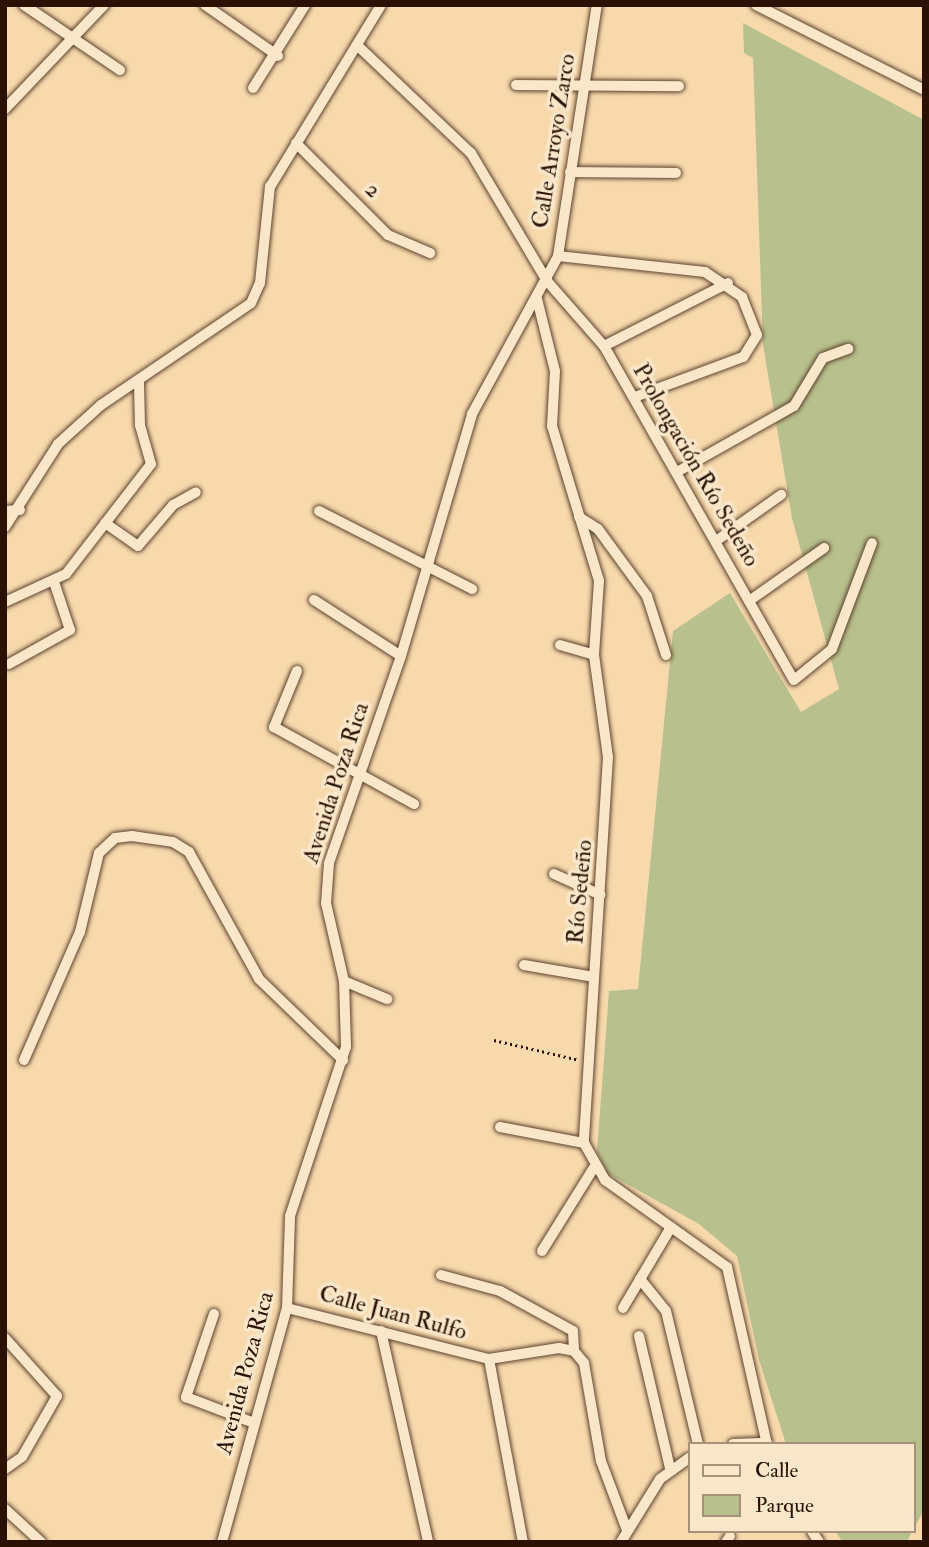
<!DOCTYPE html>
<meta charset="utf-8">
<style>
body{margin:0}
#map{position:relative;width:929px;height:1547px;overflow:hidden;background:#f7d9ac;font-family:"IM FELL Double Pica",serif}
div>[style]{position:absolute}
[style*='--x']{left:calc(var(--x)*1px);top:calc(var(--y)*1px);width:calc(var(--w)*1px);rotate:calc(var(--a)*1deg)}
.green>*{inset:0;background:#b8c08d}
.path>*{height:2.5px;margin-top:-1.25px;transform-origin:0;background:repeating-linear-gradient(90deg,#2b1104 0 2px,transparent 0 5.5px)}
.roads{filter:drop-shadow(0 0 2px #5e432e) drop-shadow(0 0 2px #5e432e)}
.minor>*{height:10px;margin:-5px;padding:0 5px;transform-origin:5px;border-radius:5px;background:#fae6c9}
span{translate:-50% -50%;white-space:nowrap;text-align:center;line-height:1.15;-webkit-text-stroke:7px #fae6c9;paint-order:stroke}
.street-label{font-size:23px;color:#2b1104}
.frame{position:absolute;inset:0;border:7px solid #2b1104;pointer-events:none}
.legend{position:absolute;left:688px;top:1442px;width:228px;height:91px;box-sizing:border-box;background:#fae6c9;border:2px solid #a7917a;margin:0;padding:9px 12px;list-style:none;font-size:21px;color:#2b1104}
.legend li{display:flex;align-items:center;gap:14px;height:35px}
.legend b{width:35px;border:2px solid #a7917a}
</style>
<div id="map">
<div class="green">
<div style="clip-path:polygon(743px 23px,924px 120px,924px 1510px,913px 1530px,913px 1444px,786px 1444px,759px 1360px,737px 1256px,699px 1224px,607px 1173px,597px 1152px,609px 991px,638px 989px,673px 631px,730px 593px,801px 712px,839px 689px,792px 518px,763px 345px,753px 58px,744px 53px)"></div>
<div style="clip-path:polygon(835px 1531px,912px 1531px,907px 1542px,843px 1542px)"></div>
</div>
<div class="path">
<div style="--x:494;--y:1040;--w:87;--a:13.2"></div>
</div>
<div class="roads">
<div class="minor">
<div style="--x:24;--y:5;--w:116;--a:34.1"></div>
<div style="--x:205;--y:5;--w:89;--a:34.9"></div>
<div style="--x:756;--y:5;--w:188;--a:26.8"></div>
<div style="--x:357;--y:45;--w:157;--a:43.5"></div>
<div style="--x:471;--y:153;--w:149;--a:59.3"></div>
<div style="--x:547;--y:281;--w:86;--a:48.8"></div>
<div style="--x:604;--y:346;--w:384;--a:60.4"></div>
<div style="--x:794;--y:680;--w:49;--a:-39.2"></div>
<div style="--x:832;--y:649;--w:113;--a:-69.3"></div>
<div style="--x:516;--y:85;--w:163;--a:0.4"></div>
<div style="--x:253;--y:88;--w:98;--a:-57.9"></div>
<div style="--x:5;--y:109;--w:144;--a:-46.4"></div>
<div style="--x:296;--y:143;--w:130;--a:45"></div>
<div style="--x:388;--y:235;--w:46;--a:23.2"></div>
<div style="--x:570;--y:172;--w:106;--a:0.5"></div>
<div style="--x:558;--y:256;--w:148;--a:6.2"></div>
<div style="--x:705;--y:272;--w:45;--a:34"></div>
<div style="--x:742;--y:297;--w:41;--a:68.5"></div>
<div style="--x:757;--y:335;--w:26;--a:122"></div>
<div style="--x:743;--y:357;--w:115;--a:159.7"></div>
<div style="--x:537;--y:299;--w:74;--a:76"></div>
<div style="--x:555;--y:371;--w:55;--a:93.1"></div>
<div style="--x:552;--y:426;--w:162;--a:73.1"></div>
<div style="--x:599;--y:581;--w:74;--a:93.9"></div>
<div style="--x:594;--y:655;--w:103;--a:82.2"></div>
<div style="--x:608;--y:757;--w:387;--a:93.6"></div>
<div style="--x:584;--y:1143;--w:43;--a:60.4"></div>
<div style="--x:605;--y:1180;--w:150;--a:35.5"></div>
<div style="--x:727;--y:1267;--w:181;--a:77.3"></div>
<div style="--x:604;--y:346;--w:139;--a:-26.9"></div>
<div style="--x:677;--y:472;--w:134;--a:-29.4"></div>
<div style="--x:794;--y:406;--w:56;--a:-58.9"></div>
<div style="--x:823;--y:358;--w:27;--a:-20"></div>
<div style="--x:5;--y:511;--w:15;--a:-4"></div>
<div style="--x:319;--y:511;--w:172;--a:27"></div>
<div style="--x:579;--y:517;--w:22;--a:32"></div>
<div style="--x:598;--y:529;--w:83;--a:53.8"></div>
<div style="--x:647;--y:596;--w:62;--a:72.1"></div>
<div style="--x:105;--y:523;--w:40;--a:34.9"></div>
<div style="--x:138;--y:546;--w:54;--a:-49.5"></div>
<div style="--x:173;--y:505;--w:26;--a:-29"></div>
<div style="--x:5;--y:527;--w:98;--a:-57.4"></div>
<div style="--x:58;--y:444;--w:58;--a:-42.2"></div>
<div style="--x:101;--y:405;--w:181;--a:-34.2"></div>
<div style="--x:251;--y:303;--w:22;--a:-66"></div>
<div style="--x:260;--y:283;--w:97;--a:-84.1"></div>
<div style="--x:270;--y:187;--w:213;--a:-58.6"></div>
<div style="--x:716;--y:541;--w:80;--a:-35.3"></div>
<div style="--x:314;--y:600;--w:103;--a:32.8"></div>
<div style="--x:749;--y:601;--w:92;--a:-35.2"></div>
<div style="--x:5;--y:602;--w:67;--a:-24.7"></div>
<div style="--x:66;--y:574;--w:139;--a:-52.3"></div>
<div style="--x:151;--y:464;--w:41;--a:-105.8"></div>
<div style="--x:140;--y:425;--w:42;--a:-91.4"></div>
<div style="--x:560;--y:645;--w:35;--a:16"></div>
<div style="--x:9;--y:664;--w:70;--a:-29.1"></div>
<div style="--x:70;--y:630;--w:51;--a:-108.4"></div>
<div style="--x:297;--y:671;--w:61;--a:112.3"></div>
<div style="--x:274;--y:727;--w:160;--a:28.8"></div>
<div style="--x:554;--y:874;--w:51;--a:24.1"></div>
<div style="--x:524;--y:965;--w:71;--a:9.7"></div>
<div style="--x:344;--y:981;--w:47;--a:22.7"></div>
<div style="--x:24;--y:1060;--w:140;--a:-66.4"></div>
<div style="--x:80;--y:932;--w:81;--a:-76.5"></div>
<div style="--x:99;--y:853;--w:22;--a:-43"></div>
<div style="--x:115;--y:838;--w:17;--a:-7"></div>
<div style="--x:132;--y:836;--w:41;--a:8.3"></div>
<div style="--x:173;--y:842;--w:19;--a:32"></div>
<div style="--x:189;--y:852;--w:145;--a:61.1"></div>
<div style="--x:259;--y:979;--w:117;--a:44"></div>
<div style="--x:500;--y:1127;--w:86;--a:10.8"></div>
<div style="--x:542;--y:1251;--w:97;--a:-58.1"></div>
<div style="--x:441;--y:1275;--w:61;--a:15.2"></div>
<div style="--x:500;--y:1291;--w:83;--a:28.7"></div>
<div style="--x:573;--y:1331;--w:20;--a:87"></div>
<div style="--x:640;--y:1279;--w:41;--a:50.9"></div>
<div style="--x:666;--y:1311;--w:137;--a:76.5"></div>
<div style="--x:287;--y:1308;--w:208;--a:14.2"></div>
<div style="--x:489;--y:1359;--w:71;--a:-8.9"></div>
<div style="--x:559;--y:1348;--w:15;--a:11"></div>
<div style="--x:574;--y:1351;--w:16;--a:50"></div>
<div style="--x:584;--y:1363;--w:99;--a:80.2"></div>
<div style="--x:601;--y:1461;--w:74;--a:69.4"></div>
<div style="--x:623;--y:1308;--w:94;--a:-59.3"></div>
<div style="--x:214;--y:1314;--w:88;--a:108.6"></div>
<div style="--x:186;--y:1397;--w:73;--a:20.9"></div>
<div style="--x:381;--y:1331;--w:216;--a:77.4"></div>
<div style="--x:639;--y:1336;--w:136;--a:76.8"></div>
<div style="--x:5;--y:1338;--w:78;--a:48.1"></div>
<div style="--x:57;--y:1396;--w:70;--a:119.8"></div>
<div style="--x:22;--y:1457;--w:21;--a:145"></div>
<div style="--x:489;--y:1359;--w:186;--a:79.5"></div>
<div style="--x:733;--y:1444;--w:34;--a:-2"></div>
<div style="--x:5;--y:1509;--w:49;--a:42.5"></div>
<div style="--x:812;--y:1531;--w:13;--a:58"></div>
<div style="--x:222;--y:1542;--w:243;--a:-74.5"></div>
<div style="--x:287;--y:1308;--w:92;--a:-88.1"></div>
<div style="--x:290;--y:1216;--w:178;--a:-71.7"></div>
<div style="--x:346;--y:1047;--w:66;--a:-91.7"></div>
<div style="--x:344;--y:981;--w:80;--a:-103"></div>
<div style="--x:326;--y:903;--w:40;--a:-85.7"></div>
<div style="--x:329;--y:863;--w:219;--a:-70.8"></div>
<div style="--x:401;--y:656;--w:252;--a:-73.6"></div>
<div style="--x:472;--y:414;--w:180;--a:-61.4"></div>
<div style="--x:558;--y:256;--w:254;--a:-81.2"></div>
<div style="--x:621;--y:1542;--w:74;--a:-58.2"></div>
<div style="--x:660;--y:1479;--w:36;--a:-36"></div>
<div style="--x:726;--y:1542;--w:7;--a:-56"></div>
</div>
</div>
<div class="street-label">
<span style="left:554px;top:141px;rotate:-81deg">Calle Arroyo Zarco</span>
<span style="left:373px;top:190px;rotate:45deg">2</span>
<span style="left:696px;top:465px;rotate:60deg">Prolongación Río Sedeño</span>
<span style="left:336px;top:783px;rotate:-72deg">Avenida Poza Rica</span>
<span style="left:580px;top:892px;rotate:-85deg">Río Sedeño</span>
<span style="left:393px;top:1313px;rotate:15deg">Calle Juan Rulfo</span>
<span style="left:245px;top:1373px;rotate:-75deg">Avenida Poza Rica</span>
</div>
<div class="frame"></div>
<ul class="legend">
<li><b style="height:9px;background:#fae6c9"></b>Calle</li>
<li><b style="height:19px;background:#b8c08d"></b>Parque</li>
</ul>
</div>
